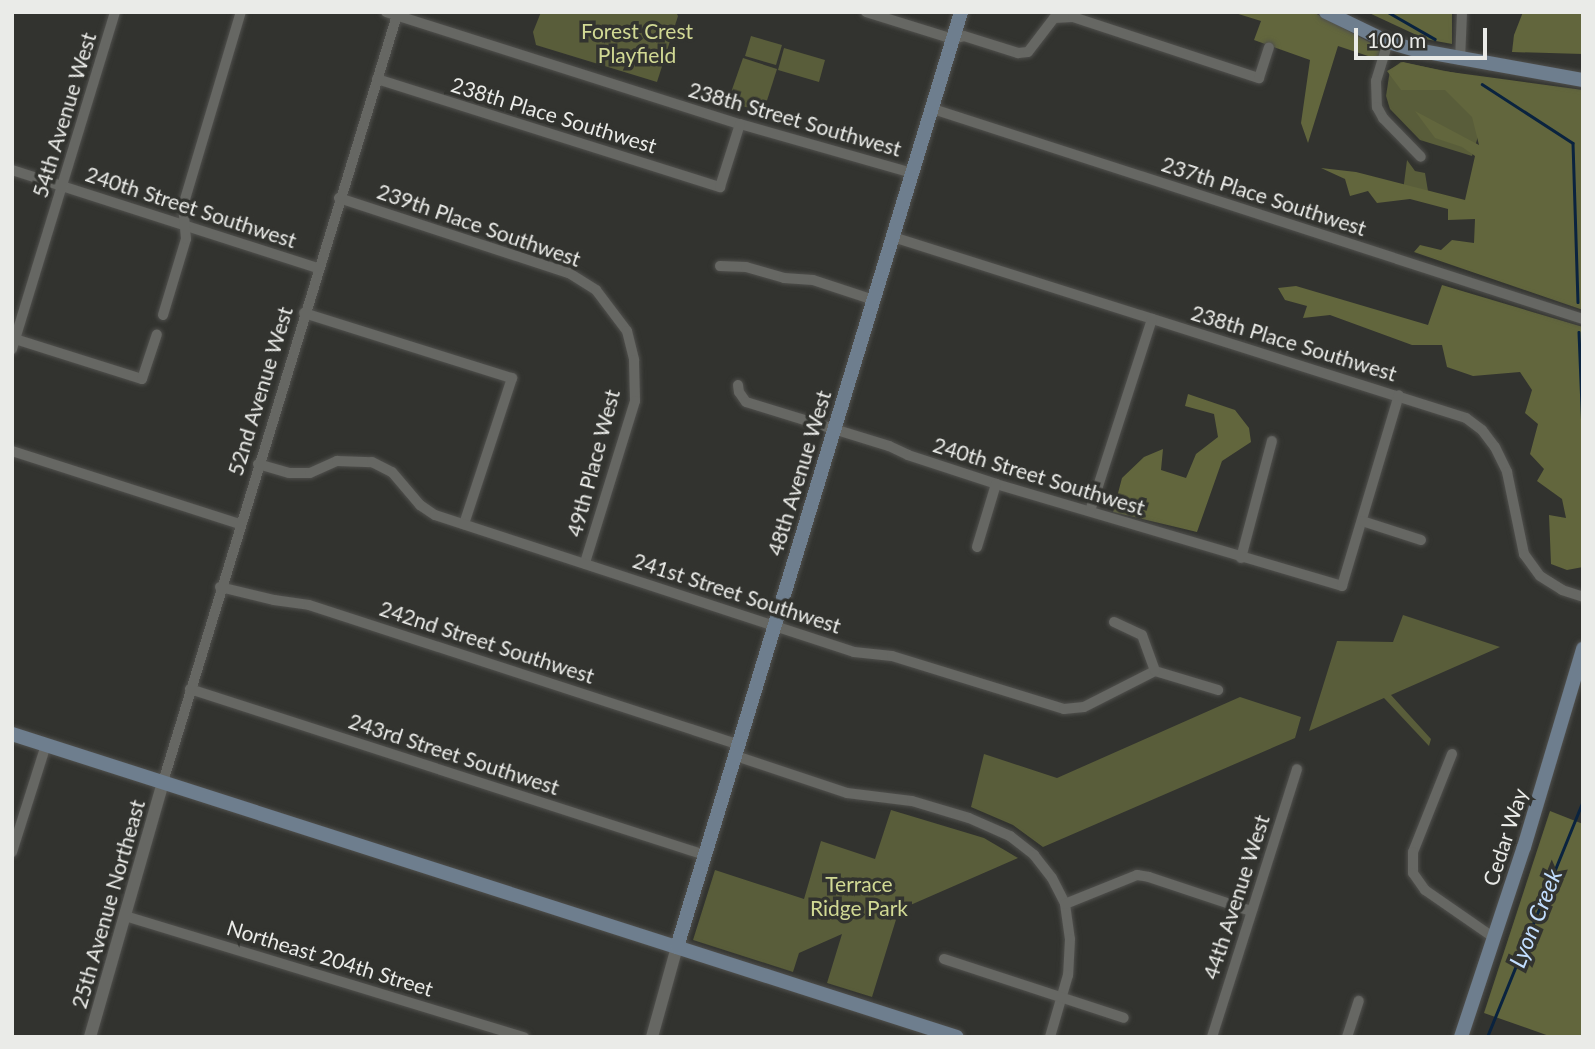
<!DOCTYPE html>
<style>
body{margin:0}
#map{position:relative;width:1595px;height:1049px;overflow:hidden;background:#32332f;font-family:Lato,sans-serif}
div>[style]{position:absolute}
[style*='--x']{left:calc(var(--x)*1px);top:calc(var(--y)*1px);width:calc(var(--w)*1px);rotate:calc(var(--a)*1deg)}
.green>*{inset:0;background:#595d3a}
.forest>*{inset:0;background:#62663d}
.stream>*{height:2.5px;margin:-1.25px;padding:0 1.25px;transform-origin:1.25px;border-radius:1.25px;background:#0a233f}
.roads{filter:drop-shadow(0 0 2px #50504d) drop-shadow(0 0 2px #50504d)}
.minor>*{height:10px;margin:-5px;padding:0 5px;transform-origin:5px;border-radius:5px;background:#666763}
.tertiary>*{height:12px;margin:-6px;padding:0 6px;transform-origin:6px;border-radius:6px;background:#666763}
.secondary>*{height:14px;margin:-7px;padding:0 7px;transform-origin:7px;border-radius:7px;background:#6e7e8e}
span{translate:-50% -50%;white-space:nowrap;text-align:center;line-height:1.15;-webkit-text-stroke:7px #32332f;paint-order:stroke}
.park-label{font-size:21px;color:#d1d994}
.street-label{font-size:21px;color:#eaebe8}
.water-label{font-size:23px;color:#c2deff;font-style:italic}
.frame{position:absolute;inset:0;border:14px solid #eaebe8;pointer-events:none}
.scale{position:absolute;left:1354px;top:28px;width:133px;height:32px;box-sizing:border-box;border:4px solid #eaebe8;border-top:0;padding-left:9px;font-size:21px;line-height:24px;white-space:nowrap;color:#eaebe8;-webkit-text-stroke:5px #32332f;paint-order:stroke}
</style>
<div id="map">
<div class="green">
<div style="clip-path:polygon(541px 12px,676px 12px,678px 16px,657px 82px,536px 45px,533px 32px)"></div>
<div style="clip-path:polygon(751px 36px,782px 45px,776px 65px,745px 56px)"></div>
<div style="clip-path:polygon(784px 48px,825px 60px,819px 82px,778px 70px)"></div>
<div style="clip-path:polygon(743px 58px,777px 69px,763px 113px,728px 101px)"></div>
<div style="clip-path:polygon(1401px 62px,1495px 81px,1472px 156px,1420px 140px,1390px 109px,1386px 96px,1390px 70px)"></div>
<div style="clip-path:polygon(1407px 160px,1415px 171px,1425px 173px,1428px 191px,1403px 191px)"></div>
<div style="clip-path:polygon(1403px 615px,1500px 647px,1391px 695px,1431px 739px,1429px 746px,1384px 698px,1309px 731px,1337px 641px,1393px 642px)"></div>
<div style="clip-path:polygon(1240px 697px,1301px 717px,1295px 738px,1043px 847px,1013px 825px,971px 807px,984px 754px,1057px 778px)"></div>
<div style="clip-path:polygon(891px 810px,984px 838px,1018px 858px,899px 910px,872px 997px,827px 983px,842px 934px,799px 953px,793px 972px,693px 940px,715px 870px,804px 899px,821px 841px,875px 859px)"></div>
</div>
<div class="forest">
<div style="clip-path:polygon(1232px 12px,1313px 12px,1382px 49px,1377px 59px,1338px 46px,1308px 143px,1301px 123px,1310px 60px,1254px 40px,1261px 21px)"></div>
<div style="clip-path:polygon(1367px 12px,1452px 12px,1452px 44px,1425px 39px)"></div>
<div style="clip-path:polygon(1523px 12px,1583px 12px,1583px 54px,1512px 52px,1514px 35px)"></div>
<div style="clip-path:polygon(1403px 62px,1443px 71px,1583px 90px,1583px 310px,1414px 252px,1420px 245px,1441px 250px,1452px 240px,1474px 243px,1475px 219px,1448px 220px,1448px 209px,1410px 199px,1377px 203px,1368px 191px,1350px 196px,1345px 179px,1321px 168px,1356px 172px,1465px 200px,1475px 156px,1462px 147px,1435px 138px,1415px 111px,1479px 145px,1472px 117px,1445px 90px,1401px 90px,1387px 71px)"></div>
<div style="clip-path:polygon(1442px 285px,1583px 327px,1583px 567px,1567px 570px,1551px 564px,1549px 515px,1566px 518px,1562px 499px,1537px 481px,1544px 469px,1530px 454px,1538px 424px,1525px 413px,1532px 390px,1520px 372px,1473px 376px,1447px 367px,1442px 345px,1412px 345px,1330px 315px,1303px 318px,1307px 306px,1285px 300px,1278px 288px,1296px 286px,1428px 325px)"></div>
<div style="clip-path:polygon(1188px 394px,1235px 410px,1249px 428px,1251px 442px,1222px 461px,1197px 532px,1113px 512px,1122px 478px,1144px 457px,1163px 449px,1161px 470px,1186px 478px,1196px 454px,1218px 437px,1214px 414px,1185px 406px)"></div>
<div style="clip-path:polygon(1550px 811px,1583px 824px,1583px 1037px,1552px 1037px,1484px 1013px)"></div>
</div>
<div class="stream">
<div style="--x:1388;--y:12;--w:54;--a:29.9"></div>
<div style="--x:1482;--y:84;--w:108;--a:33"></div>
<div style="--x:1573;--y:143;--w:159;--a:88.2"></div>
<div style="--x:1579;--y:332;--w:99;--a:87.7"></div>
<div style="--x:1487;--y:1037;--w:256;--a:-67.9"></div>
</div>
<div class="roads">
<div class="minor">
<div style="--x:386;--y:12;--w:371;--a:17.6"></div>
<div style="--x:740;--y:124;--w:179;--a:15.9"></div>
<div style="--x:866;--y:12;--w:91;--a:17.2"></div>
<div style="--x:953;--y:39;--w:11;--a:-15"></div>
<div style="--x:964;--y:36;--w:57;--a:17.5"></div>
<div style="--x:1018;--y:53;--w:10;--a:-6"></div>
<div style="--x:1028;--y:52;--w:43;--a:-52.6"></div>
<div style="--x:1054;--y:18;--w:19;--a:-3"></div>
<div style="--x:1073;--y:17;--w:196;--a:18.2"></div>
<div style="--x:1259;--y:78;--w:32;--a:-72"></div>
<div style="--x:1388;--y:42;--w:41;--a:107.1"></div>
<div style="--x:1376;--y:81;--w:26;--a:88"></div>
<div style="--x:1377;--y:107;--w:13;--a:61"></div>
<div style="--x:1383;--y:118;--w:54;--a:45.7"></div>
<div style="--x:1460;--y:60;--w:48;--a:-87.6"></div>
<div style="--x:377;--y:79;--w:360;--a:17.5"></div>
<div style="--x:720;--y:187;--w:66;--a:-72.4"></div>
<div style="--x:933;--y:109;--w:683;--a:17.9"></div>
<div style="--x:12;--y:170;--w:320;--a:17.8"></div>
<div style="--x:339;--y:198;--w:242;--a:18.1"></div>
<div style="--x:569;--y:273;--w:32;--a:32"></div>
<div style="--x:596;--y:290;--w:51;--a:52.9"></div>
<div style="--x:627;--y:331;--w:30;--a:76"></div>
<div style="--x:634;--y:360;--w:41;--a:88.6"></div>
<div style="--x:635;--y:401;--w:170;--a:107.2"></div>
<div style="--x:893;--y:237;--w:601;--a:17.53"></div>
<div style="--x:1466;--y:418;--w:20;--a:37"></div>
<div style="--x:1482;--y:430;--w:21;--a:53"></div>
<div style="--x:1495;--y:447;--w:28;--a:64"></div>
<div style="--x:1507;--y:472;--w:84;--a:78.3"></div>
<div style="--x:1524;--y:554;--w:27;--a:54"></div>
<div style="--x:1540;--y:576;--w:26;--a:32"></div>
<div style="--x:1562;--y:590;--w:22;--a:18"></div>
<div style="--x:720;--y:266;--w:26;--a:2"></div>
<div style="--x:746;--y:267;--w:40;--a:16"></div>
<div style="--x:784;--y:278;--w:29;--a:4"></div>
<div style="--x:813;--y:280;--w:64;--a:18.2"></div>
<div style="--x:304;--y:313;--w:218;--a:17.4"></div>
<div style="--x:512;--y:378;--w:154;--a:108.2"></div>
<div style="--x:163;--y:315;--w:79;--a:-73.2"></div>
<div style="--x:186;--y:239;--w:33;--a:-95"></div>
<div style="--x:183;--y:206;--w:202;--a:-73.4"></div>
<div style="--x:15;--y:339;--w:133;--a:17.5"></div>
<div style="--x:142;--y:379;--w:47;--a:-71.6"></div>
<div style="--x:12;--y:349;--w:352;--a:-73"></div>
<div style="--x:738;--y:385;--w:7;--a:82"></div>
<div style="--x:739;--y:392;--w:12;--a:55"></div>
<div style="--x:746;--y:402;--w:150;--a:17.1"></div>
<div style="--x:889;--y:446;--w:21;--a:25"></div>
<div style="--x:908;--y:455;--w:93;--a:18.2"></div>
<div style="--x:996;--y:484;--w:361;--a:16.4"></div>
<div style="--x:1342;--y:586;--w:199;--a:-73.4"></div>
<div style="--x:12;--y:451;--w:239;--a:17.8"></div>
<div style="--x:258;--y:464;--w:32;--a:16"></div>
<div style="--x:289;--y:473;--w:21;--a:0"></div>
<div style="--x:310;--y:473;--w:30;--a:-24"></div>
<div style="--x:337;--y:461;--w:35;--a:2"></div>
<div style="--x:372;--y:462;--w:22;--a:27"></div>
<div style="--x:392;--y:472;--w:43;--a:49.7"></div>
<div style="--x:420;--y:505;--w:18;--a:34"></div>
<div style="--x:435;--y:515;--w:441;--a:18.1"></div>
<div style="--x:854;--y:652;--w:38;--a:6"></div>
<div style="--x:892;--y:656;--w:180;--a:17.1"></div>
<div style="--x:1064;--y:709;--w:20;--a:-6"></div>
<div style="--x:1084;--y:707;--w:80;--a:-26.9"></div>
<div style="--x:1155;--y:671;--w:66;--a:16.8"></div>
<div style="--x:1090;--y:511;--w:202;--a:-72.1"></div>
<div style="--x:1362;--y:521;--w:62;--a:17.9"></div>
<div style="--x:977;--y:547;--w:66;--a:-73.2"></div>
<div style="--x:1241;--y:558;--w:121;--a:-75.2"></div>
<div style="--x:220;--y:587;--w:56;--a:13.5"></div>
<div style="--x:274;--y:600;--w:35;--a:8"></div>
<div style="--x:309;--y:605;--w:452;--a:18"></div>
<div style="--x:1114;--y:622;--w:31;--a:25"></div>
<div style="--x:1142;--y:635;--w:38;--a:70"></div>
<div style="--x:190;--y:689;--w:541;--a:17.87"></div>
<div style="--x:1452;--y:754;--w:105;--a:111.7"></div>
<div style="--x:1413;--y:852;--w:21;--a:90"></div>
<div style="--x:1413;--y:873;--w:21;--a:55"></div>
<div style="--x:1425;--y:890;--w:83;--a:34.7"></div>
<div style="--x:736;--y:756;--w:117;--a:18.4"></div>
<div style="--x:847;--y:793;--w:65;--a:7"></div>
<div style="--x:912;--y:801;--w:59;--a:16.6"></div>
<div style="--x:969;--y:818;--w:45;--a:23.7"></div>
<div style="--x:1010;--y:836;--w:31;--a:38"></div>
<div style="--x:1034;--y:855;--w:29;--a:52"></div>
<div style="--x:1052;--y:878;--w:29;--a:63"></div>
<div style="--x:1065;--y:904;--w:35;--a:82"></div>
<div style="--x:1070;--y:939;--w:36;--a:93"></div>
<div style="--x:1068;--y:975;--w:65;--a:106.2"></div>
<div style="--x:163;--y:782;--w:805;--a:-73.03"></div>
<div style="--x:12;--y:852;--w:112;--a:-72.4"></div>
<div style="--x:1065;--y:904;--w:78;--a:-21.9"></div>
<div style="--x:1137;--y:875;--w:12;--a:9"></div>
<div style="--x:1149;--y:877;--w:108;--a:18.4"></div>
<div style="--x:125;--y:916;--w:417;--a:16.9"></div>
<div style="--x:944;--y:959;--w:189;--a:18.1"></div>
<div style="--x:1212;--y:1037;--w:281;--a:-72.4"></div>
<div style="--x:1347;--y:1037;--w:38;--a:-72"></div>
</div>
<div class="tertiary">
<div style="--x:90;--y:1037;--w:265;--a:-74"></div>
<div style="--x:652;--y:1037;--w:93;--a:-74.5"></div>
</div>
<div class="secondary">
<div style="--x:1326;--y:12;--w:69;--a:25.8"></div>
<div style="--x:1388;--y:42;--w:29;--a:16"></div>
<div style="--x:1416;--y:50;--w:170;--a:10.2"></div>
<div style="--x:12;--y:734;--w:992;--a:17.78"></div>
<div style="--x:677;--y:947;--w:977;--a:-73.1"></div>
<div style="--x:1461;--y:1037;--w:200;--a:-71.7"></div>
<div style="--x:1524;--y:847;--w:207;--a:-73.4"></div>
</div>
</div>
<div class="park-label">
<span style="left:637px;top:43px">Forest Crest<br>Playfield</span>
<span style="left:859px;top:896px">Terrace<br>Ridge Park</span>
</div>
<div class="street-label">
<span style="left:64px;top:115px;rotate:-73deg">54th Avenue West</span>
<span style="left:554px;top:115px;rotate:17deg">238th Place Southwest</span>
<span style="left:795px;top:119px;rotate:16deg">238th Street Southwest</span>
<span style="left:1264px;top:196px;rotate:18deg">237th Place Southwest</span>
<span style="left:191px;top:207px;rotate:18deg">240th Street Southwest</span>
<span style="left:479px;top:225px;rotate:19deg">239th Place Southwest</span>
<span style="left:1294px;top:343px;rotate:17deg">238th Place Southwest</span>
<span style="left:260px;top:391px;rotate:-73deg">52nd Avenue West</span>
<span style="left:593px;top:463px;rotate:-75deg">49th Place West</span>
<span style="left:799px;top:473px;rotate:-73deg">48th Avenue West</span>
<span style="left:1039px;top:476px;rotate:17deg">240th Street Southwest</span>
<span style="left:737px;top:593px;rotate:18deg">241st Street Southwest</span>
<span style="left:487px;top:642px;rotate:18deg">242nd Street Southwest</span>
<span style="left:454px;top:754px;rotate:18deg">243rd Street Southwest</span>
<span style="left:1505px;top:837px;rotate:-72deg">Cedar Way</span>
<span style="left:1236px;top:897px;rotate:-72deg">44th Avenue West</span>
<span style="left:108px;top:904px;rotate:-74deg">25th Avenue Northeast</span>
<span style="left:330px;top:958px;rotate:17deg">Northeast 204th Street</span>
</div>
<div class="water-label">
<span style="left:1535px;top:918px;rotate:-68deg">Lyon Creek</span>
</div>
<div class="frame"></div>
<div class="scale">100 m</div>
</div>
